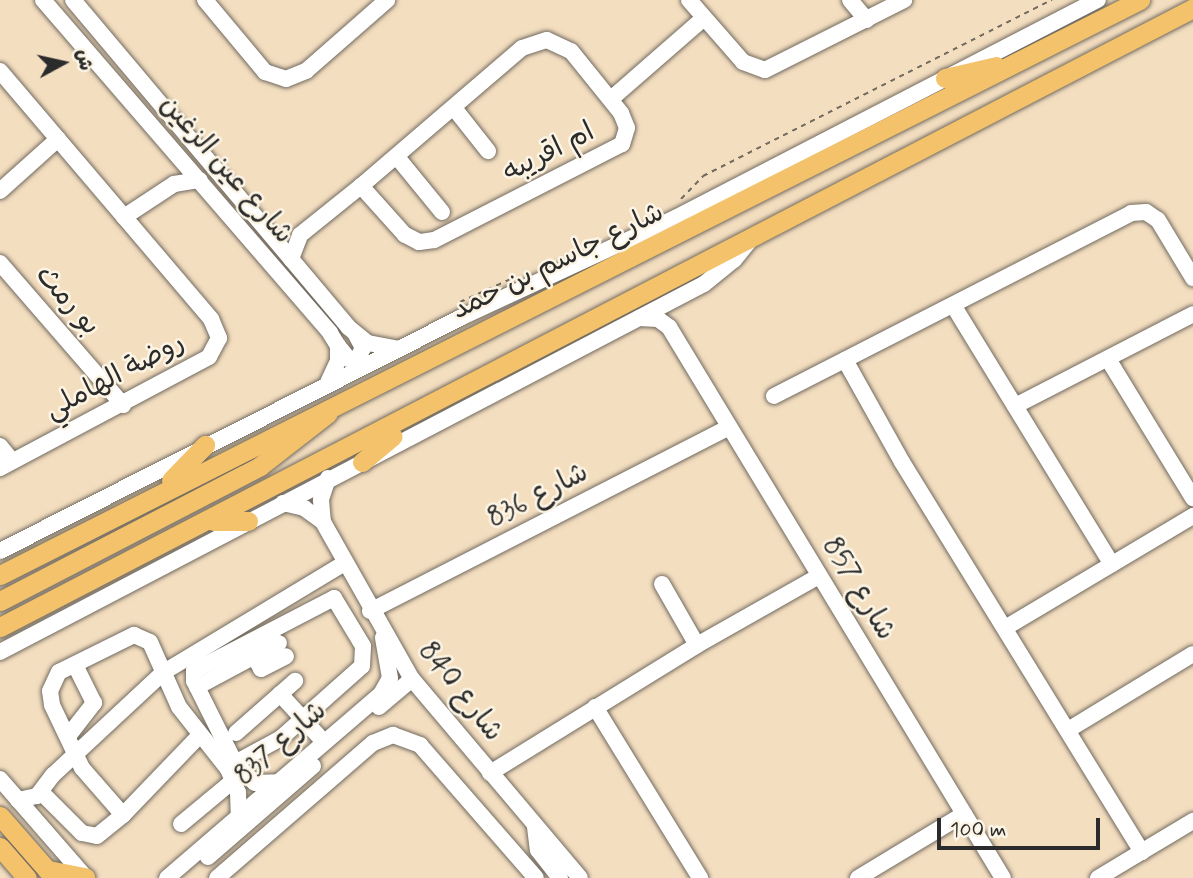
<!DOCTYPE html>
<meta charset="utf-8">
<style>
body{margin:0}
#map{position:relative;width:1193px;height:878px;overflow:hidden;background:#f4dec0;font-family:Mynerve,"Playpen Sans Arabic",sans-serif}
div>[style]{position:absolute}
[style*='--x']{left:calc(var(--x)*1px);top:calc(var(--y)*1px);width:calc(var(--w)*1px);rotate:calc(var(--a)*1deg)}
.path>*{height:2px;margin-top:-1px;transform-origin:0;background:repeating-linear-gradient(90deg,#716a5f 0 5px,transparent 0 10px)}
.roads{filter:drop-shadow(0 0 2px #716a5f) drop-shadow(0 0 2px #716a5f)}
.minor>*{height:16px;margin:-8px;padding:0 8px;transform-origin:8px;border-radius:8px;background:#fff}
.major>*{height:19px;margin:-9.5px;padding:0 9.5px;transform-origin:9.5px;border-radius:9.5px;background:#f3c26a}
span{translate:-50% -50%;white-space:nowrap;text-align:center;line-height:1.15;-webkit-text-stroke:5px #fcf5e5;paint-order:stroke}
.street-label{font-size:28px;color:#2b2b2b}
.north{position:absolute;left:28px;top:28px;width:70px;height:70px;-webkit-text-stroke:5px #fcf5e5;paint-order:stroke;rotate:82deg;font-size:19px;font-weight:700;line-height:28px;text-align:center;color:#2b2b2b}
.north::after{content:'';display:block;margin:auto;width:24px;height:32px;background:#2b2b2b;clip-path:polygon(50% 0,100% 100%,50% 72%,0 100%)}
.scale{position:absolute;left:937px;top:818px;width:163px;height:32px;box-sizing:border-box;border:4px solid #2b2b2b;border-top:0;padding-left:9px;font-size:21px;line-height:24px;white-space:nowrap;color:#2b2b2b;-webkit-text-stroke:5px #fcf5e5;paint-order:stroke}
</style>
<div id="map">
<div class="path">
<div style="--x:681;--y:199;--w:32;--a:-46"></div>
<div style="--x:703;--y:176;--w:391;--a:-26.8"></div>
<div style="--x:460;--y:302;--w:60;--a:-24.4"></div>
</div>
<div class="roads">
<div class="minor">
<div style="--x:43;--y:0;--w:440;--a:49.2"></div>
<div style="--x:330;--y:333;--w:15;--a:58"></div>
<div style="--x:338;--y:346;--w:15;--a:90"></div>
<div style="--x:338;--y:361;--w:26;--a:115"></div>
<div style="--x:73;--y:0;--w:427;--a:49.9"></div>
<div style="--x:348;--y:327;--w:26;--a:39"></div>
<div style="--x:368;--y:343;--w:31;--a:11"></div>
<div style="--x:205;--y:0;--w:94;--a:50.2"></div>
<div style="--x:265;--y:72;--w:22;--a:18"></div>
<div style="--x:286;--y:79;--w:22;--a:-22"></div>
<div style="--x:306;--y:71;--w:108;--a:-41.2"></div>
<div style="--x:689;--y:0;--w:82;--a:48.9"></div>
<div style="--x:743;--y:62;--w:23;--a:20"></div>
<div style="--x:765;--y:70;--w:156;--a:-26.7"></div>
<div style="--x:850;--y:0;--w:26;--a:50"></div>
<div style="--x:547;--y:40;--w:26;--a:25"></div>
<div style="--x:571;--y:51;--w:80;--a:51.1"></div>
<div style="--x:621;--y:113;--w:16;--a:68"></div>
<div style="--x:627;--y:128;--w:17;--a:107"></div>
<div style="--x:622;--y:144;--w:211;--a:152.9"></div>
<div style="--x:434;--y:240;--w:15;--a:172"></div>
<div style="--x:419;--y:242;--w:16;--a:-153"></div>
<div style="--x:405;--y:235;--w:66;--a:-131.9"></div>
<div style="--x:361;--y:186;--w:212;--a:-40.6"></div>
<div style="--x:522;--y:48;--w:26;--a:-18"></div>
<div style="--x:0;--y:71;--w:326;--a:49.6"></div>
<div style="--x:211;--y:319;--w:21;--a:67"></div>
<div style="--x:219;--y:338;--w:21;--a:118"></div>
<div style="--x:209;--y:357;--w:237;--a:152"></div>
<div style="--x:611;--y:99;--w:123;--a:-41.1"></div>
<div style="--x:454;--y:108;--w:55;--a:51.7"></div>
<div style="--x:397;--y:157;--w:71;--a:50.7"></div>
<div style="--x:0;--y:191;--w:78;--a:-41.9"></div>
<div style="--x:124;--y:217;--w:60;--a:-33.4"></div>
<div style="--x:174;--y:184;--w:26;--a:-9"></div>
<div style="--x:291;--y:259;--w:26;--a:-69"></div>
<div style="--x:300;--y:235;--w:78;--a:-38.8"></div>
<div style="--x:0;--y:263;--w:188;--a:49.1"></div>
<div style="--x:953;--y:305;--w:304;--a:58.5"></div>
<div style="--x:639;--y:318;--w:19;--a:3"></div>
<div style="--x:658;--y:319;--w:14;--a:36"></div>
<div style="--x:669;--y:327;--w:644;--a:58.78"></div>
<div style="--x:338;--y:346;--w:17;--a:50"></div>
<div style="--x:349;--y:359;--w:8;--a:0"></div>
<div style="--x:357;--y:359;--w:13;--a:-61"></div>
<div style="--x:363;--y:348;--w:15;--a:-118"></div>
<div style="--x:1108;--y:359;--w:163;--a:58.6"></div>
<div style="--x:845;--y:360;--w:117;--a:60.8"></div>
<div style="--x:902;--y:462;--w:458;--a:58.4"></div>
<div style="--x:774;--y:396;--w:401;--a:-27.1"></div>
<div style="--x:1131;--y:213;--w:15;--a:-4"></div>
<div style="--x:1146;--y:212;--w:14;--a:34"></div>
<div style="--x:1158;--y:220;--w:68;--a:58.9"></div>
<div style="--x:1015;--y:406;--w:200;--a:-27.3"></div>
<div style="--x:0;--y:446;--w:19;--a:51"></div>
<div style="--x:328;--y:478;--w:23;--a:108"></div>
<div style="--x:321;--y:500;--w:22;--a:85"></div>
<div style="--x:323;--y:522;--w:180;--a:60.5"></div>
<div style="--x:412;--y:679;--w:260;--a:49.8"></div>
<div style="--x:283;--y:503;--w:22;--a:13"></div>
<div style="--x:304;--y:508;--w:24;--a:36"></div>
<div style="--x:0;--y:551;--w:516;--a:-26.86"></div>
<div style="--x:460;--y:318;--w:237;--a:-24.9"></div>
<div style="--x:675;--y:218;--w:476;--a:-27.3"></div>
<div style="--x:662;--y:584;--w:70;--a:60.2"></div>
<div style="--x:370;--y:611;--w:403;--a:-27.1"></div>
<div style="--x:1005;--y:628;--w:219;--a:-30.8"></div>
<div style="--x:249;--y:647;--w:25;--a:61"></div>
<div style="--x:261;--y:669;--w:28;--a:-27"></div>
<div style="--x:0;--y:652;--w:794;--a:-27.6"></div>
<div style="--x:704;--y:284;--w:38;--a:-39"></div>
<div style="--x:734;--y:260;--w:26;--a:-51"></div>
<div style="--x:197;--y:687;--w:93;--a:-28.2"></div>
<div style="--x:280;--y:694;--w:65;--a:47.5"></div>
<div style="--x:379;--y:707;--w:43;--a:-40.3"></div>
<div style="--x:595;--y:707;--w:201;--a:58.4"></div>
<div style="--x:1068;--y:730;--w:146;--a:-31.3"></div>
<div style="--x:236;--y:733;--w:79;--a:-41.4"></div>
<div style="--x:69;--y:735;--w:41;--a:-52"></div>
<div style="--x:94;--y:703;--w:42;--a:-116.6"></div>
<div style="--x:235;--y:763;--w:52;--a:-28.5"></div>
<div style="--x:281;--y:738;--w:108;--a:-41.6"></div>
<div style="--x:362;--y:666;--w:20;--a:-87"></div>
<div style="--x:363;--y:646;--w:56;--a:-121.1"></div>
<div style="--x:334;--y:598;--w:158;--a:152.5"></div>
<div style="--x:194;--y:671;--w:10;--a:90"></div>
<div style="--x:194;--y:681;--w:92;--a:63.4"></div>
<div style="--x:235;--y:763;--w:28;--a:45"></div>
<div style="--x:255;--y:783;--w:23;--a:-2"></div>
<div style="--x:490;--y:773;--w:243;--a:-31.7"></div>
<div style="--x:697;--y:645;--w:140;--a:-29.5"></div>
<div style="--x:0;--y:779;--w:131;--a:49"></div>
<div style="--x:41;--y:792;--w:58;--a:45"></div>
<div style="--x:82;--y:833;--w:15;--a:11"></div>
<div style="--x:97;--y:836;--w:33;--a:-39"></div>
<div style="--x:123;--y:815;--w:111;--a:-46.1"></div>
<div style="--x:18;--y:800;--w:19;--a:-12"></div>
<div style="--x:37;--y:796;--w:26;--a:-53"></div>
<div style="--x:53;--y:775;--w:151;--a:-42.9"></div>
<div style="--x:164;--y:672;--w:211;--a:-31.1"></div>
<div style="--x:123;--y:815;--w:62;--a:-131.1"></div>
<div style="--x:82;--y:768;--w:70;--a:-115.5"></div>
<div style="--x:52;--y:705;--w:14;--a:-98"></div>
<div style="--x:50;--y:691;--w:21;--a:-65"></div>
<div style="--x:59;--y:672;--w:84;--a:-26.3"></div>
<div style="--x:134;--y:635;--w:17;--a:24"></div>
<div style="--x:150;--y:642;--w:71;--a:66"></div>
<div style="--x:179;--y:707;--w:79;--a:51.7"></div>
<div style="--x:228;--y:769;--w:25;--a:67"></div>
<div style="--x:238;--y:792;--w:23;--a:88"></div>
<div style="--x:181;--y:824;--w:69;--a:-39.7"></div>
<div style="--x:535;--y:827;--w:23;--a:83"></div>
<div style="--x:538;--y:850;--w:36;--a:52"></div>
<div style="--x:208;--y:857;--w:139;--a:-40.9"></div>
<div style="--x:167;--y:878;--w:282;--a:-40.7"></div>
<div style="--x:381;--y:694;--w:18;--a:-61"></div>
<div style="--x:390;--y:678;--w:41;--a:-99.9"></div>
<div style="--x:217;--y:878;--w:206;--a:-40.9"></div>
<div style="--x:373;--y:743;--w:22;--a:-22"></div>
<div style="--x:393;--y:735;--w:29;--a:20"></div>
<div style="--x:420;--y:745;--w:176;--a:48.9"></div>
<div style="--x:858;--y:878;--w:124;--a:-31.1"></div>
<div style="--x:1098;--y:878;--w:111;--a:-31"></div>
</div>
<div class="major">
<div style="--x:945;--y:78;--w:52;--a:-13.2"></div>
<div style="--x:362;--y:462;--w:40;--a:-40"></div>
<div style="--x:171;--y:480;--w:49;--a:-45.8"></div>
<div style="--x:213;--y:521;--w:35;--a:0"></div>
<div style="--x:0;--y:575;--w:1277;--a:-26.77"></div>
<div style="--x:0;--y:601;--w:293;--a:-27.4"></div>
<div style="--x:260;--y:466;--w:86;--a:-37.9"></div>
<div style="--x:0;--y:627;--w:1344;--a:-27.42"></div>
<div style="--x:0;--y:816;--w:82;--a:48.9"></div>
<div style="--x:0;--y:847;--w:41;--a:48.9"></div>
<div style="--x:48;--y:870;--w:38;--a:11"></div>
</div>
</div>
<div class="street-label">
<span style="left:549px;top:153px;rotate:-27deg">ام اقريبه</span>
<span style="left:226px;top:170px;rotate:49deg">شارع عين الزغين</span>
<span style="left:558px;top:262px;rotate:-26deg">شارع جاسم بن حمد</span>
<span style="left:67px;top:301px;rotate:49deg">بو رمث</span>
<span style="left:115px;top:377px;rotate:-28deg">روضة الهاملي</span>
<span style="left:538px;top:496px;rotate:-27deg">شارع 836</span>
<span style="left:858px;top:589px;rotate:59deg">شارع 857</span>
<span style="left:460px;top:692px;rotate:52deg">شارع 840</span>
<span style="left:281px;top:744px;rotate:-41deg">شارع 837</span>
</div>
<div class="north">ش</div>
<div class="scale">100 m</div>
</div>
